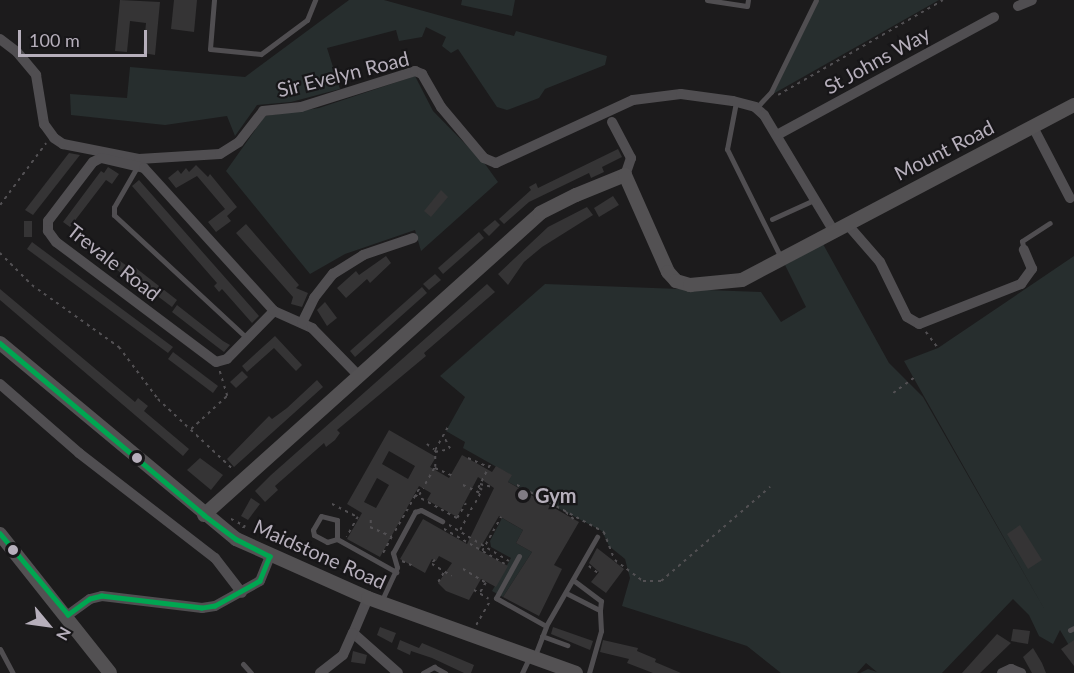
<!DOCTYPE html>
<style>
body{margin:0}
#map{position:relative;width:1074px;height:673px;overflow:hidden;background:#1c1b1c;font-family:Lato,sans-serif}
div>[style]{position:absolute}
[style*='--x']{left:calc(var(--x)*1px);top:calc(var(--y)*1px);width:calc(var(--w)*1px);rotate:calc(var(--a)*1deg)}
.green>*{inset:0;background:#272e2e}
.building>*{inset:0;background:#353435}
.path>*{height:1.5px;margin-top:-0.75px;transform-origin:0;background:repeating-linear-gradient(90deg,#525053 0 3px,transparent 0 7.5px)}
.lane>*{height:5px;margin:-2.5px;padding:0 2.5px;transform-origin:2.5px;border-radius:2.5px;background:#504e51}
.street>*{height:10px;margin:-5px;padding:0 5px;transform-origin:5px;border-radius:5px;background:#504e51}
.secondary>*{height:14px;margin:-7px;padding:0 7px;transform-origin:7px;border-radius:7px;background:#535153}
.bus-1>*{height:4.5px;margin:-2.25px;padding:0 2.25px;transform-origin:2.25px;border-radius:2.25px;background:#00a651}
.dots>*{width:16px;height:16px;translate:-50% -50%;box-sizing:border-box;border:3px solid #171618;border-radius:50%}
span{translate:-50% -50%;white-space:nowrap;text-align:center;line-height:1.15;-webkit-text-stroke:4.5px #171618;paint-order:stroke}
.street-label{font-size:20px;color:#b6afbb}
.poi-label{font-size:20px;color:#b6afbb;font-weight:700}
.left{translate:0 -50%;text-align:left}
.north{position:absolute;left:18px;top:595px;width:60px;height:60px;-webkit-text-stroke:4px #171618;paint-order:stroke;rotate:119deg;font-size:16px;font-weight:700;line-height:24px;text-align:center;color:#b6afbb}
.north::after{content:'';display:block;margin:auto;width:21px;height:27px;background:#b6afbb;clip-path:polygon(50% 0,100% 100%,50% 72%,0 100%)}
.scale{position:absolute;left:18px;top:30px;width:129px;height:27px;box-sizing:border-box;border:3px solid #b6afbb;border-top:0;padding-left:8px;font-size:18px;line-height:21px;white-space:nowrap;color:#b6afbb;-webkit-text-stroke:4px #171618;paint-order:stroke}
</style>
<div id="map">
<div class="green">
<div style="clip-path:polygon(349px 0,384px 0,514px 36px,516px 31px,607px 56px,605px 65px,545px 89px,539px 98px,507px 110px,497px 107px,458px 49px,451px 53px,442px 46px,446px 37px,426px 27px,422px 37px,399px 41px,396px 30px,327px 48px,340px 89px,291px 102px,257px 105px,235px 136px,227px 116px,165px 125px,71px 115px,70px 94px,127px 98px,130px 67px,245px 77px)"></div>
<div style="clip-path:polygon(462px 0,515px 0,512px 16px,461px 5px)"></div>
<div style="clip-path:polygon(819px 0,939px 0,773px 94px)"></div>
<div style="clip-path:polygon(415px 76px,433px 111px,485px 164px,498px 182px,421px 251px,415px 230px,345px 254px,310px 274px,226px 171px,265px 116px,319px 108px)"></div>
<div style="clip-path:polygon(823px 244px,889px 363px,923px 397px,1046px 612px,904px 361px,938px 348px,1074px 256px,1074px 654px,1060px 630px,1053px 644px,1039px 636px,1029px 615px,1013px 599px,942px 673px,860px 673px,868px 669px,877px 672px,866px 663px,857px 673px,781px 673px,747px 646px,622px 606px,630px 578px,625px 559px,609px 546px,602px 531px,508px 482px,511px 475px,463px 448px,465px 442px,446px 431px,465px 397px,440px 376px,545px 284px,761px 292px,781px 322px,806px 307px,785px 265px)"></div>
<div style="clip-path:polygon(502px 518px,523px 530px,516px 543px,532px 552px,503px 597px,492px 591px,511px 558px,491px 547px,490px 541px)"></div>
</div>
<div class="building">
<div style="clip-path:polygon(120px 0,160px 2px,155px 55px,143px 53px,146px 23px,130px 21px,127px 52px,115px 51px)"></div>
<div style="clip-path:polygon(174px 0,197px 0,194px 32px,171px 29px)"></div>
<div style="clip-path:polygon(618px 149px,622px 157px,602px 167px,604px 172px,591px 178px,589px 173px,529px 202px,504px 224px,499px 219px,531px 190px,529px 187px,536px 183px,538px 188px)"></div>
<div style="clip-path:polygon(69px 153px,80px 155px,33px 215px,25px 210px)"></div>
<div style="clip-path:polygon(196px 165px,208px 177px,210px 174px,237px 207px,227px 216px,231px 221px,216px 232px,208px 222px,225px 209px,197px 176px,176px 188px,168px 178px,178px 170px,181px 174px,186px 168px,189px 172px)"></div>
<div style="clip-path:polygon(108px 167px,119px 174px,112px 184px,106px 180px,70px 227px,63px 222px,101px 171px,104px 173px)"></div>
<div style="clip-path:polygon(139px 180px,259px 316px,252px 323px,222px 289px,219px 292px,214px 286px,217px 283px,132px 186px)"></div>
<div style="clip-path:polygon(441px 190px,448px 197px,431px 217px,424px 211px)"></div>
<div style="clip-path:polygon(613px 196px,619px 205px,599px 217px,594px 208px)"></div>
<div style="clip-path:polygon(587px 207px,593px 215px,542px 247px,524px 262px,508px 285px,498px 274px,548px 227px)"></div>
<div style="clip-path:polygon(495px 220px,500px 225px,489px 236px,483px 230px)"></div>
<div style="clip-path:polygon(24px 221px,32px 221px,32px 237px,24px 237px)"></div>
<div style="clip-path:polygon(246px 224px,299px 285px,296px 288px,308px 293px,302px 307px,291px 304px,293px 297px,236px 233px)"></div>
<div style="clip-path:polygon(479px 232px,484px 238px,443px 274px,438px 268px)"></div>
<div style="clip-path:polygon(32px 242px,173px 347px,168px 353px,27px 249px)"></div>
<div style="clip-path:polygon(98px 245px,127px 266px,121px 273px,93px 251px)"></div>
<div style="clip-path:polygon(386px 256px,391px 263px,370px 283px,367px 279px,346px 298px,337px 288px,356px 271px,359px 275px)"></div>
<div style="clip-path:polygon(132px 265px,177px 300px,172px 307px,127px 273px)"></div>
<div style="clip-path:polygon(435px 274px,441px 280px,429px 290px,423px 284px)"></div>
<div style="clip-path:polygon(487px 284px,495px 292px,424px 353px,426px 356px,337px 430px,340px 433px,335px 440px,326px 447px,324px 443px,275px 486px,278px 490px,265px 502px,255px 491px,271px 475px)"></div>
<div style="clip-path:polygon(422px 287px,427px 293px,355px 357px,350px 351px)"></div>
<div style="clip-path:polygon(0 289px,135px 402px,138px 398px,148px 406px,144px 411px,189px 449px,183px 456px,0 300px)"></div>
<div style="clip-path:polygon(325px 302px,337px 318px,327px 326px,317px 310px)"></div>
<div style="clip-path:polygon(177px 305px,223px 341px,230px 345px,224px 352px,216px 346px,172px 312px)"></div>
<div style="clip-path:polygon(275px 336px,302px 365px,296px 371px,274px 348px,247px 372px,242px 366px)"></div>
<div style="clip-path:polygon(173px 352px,218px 386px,213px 393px,168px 359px)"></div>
<div style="clip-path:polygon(242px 371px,248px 377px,236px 388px,230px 382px)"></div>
<div style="clip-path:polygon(317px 380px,323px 387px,234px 467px,227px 459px,269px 416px,272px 419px,287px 408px)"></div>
<div style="clip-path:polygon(evenodd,389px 430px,436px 457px,430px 467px,449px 478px,462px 455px,492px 472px,496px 466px,512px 475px,508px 482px,579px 522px,554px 565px,562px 569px,539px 616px,503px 597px,532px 552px,516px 543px,523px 530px,499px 516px,479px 550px,508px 566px,496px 587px,481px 579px,469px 600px,446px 591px,438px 583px,452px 563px,439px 556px,436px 561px,432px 559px,425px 573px,400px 559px,423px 519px,467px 544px,494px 488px,478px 477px,457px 517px,427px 500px,431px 493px,419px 486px,380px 557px,347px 539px,362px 513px,347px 504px,389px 430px,389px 451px,415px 466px,408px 479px,382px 464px,389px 451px,389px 430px,377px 478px,389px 485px,376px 508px,364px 502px,377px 478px)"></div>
<div style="clip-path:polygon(200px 458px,223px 475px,211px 490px,187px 470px)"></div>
<div style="clip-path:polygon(251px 498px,260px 504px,248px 520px,241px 516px)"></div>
<div style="clip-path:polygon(1020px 525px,1042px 560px,1028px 569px,1007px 534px)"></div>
<div style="clip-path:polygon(597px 548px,624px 569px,606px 593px,591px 582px,599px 572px,589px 563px)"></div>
<div style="clip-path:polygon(380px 627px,396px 633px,392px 643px,377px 635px)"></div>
<div style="clip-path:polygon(553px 627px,593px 641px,590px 650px,551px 634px)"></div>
<div style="clip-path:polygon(1013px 629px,1030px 631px,1028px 644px,1011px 641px)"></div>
<div style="clip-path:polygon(997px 634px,1011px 643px,980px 673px,962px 673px)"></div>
<div style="clip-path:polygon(400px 640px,419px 648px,422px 643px,474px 665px,471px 673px,464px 673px,432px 658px,411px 651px,410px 655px,397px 649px)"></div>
<div style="clip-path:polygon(603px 640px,638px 648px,637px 651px,656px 659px,655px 662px,681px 673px,653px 673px,627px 663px,629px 659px,600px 652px)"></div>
<div style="clip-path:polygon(1074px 640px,1074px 666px,1061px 649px)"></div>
<div style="clip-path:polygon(1033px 648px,1042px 663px,1046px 673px,1032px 673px,1023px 657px)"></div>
<div style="clip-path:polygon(353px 651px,367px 655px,365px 664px,351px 662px)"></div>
</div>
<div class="path">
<div style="--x:778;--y:95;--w:190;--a:-29.9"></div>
<div style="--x:0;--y:205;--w:77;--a:-53.4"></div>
<div style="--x:0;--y:253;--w:45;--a:45"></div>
<div style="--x:32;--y:285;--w:107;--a:35.5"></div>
<div style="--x:119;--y:347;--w:65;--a:53.1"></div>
<div style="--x:158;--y:399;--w:105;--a:43.1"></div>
<div style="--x:926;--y:332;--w:20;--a:53"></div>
<div style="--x:893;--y:393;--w:26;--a:-36"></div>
<div style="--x:191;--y:429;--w:49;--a:-42.5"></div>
<div style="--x:227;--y:396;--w:27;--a:-107"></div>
<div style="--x:427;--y:444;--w:9;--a:36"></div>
<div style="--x:435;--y:452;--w:15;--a:-11"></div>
<div style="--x:450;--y:449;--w:15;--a:-118"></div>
<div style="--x:468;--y:458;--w:22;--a:24"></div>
<div style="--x:435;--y:468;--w:20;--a:24"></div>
<div style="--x:425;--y:484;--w:20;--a:-60"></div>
<div style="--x:435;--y:467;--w:17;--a:-90"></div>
<div style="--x:435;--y:450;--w:26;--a:-61"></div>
<div style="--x:480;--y:484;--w:13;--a:13"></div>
<div style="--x:463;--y:485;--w:19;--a:25"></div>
<div style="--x:517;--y:485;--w:99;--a:28.4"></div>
<div style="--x:604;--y:532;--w:30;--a:69"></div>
<div style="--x:415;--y:495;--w:48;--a:28.7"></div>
<div style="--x:457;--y:518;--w:17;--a:-59"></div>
<div style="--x:419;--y:495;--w:8;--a:-60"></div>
<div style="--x:475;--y:503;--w:15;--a:-62"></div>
<div style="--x:482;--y:490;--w:4;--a:-153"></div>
<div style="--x:478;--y:488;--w:27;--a:-63"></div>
<div style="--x:332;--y:504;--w:29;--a:27"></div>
<div style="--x:358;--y:517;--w:23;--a:119"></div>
<div style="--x:566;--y:512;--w:12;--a:42"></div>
<div style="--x:231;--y:519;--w:16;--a:27"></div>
<div style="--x:245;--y:526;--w:4;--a:124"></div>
<div style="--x:371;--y:520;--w:6;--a:90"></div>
<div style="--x:449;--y:525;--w:70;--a:31"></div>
<div style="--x:370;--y:527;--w:24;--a:24"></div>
<div style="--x:392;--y:537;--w:21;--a:118"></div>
<div style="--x:444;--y:529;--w:70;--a:29.8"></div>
<div style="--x:460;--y:530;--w:27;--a:-62"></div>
<div style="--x:395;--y:531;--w:51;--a:-60.4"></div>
<div style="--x:482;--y:551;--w:39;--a:-61"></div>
<div style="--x:435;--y:560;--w:5;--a:127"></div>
<div style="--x:432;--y:564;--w:23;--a:31"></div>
<div style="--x:615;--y:560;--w:35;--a:37"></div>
<div style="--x:643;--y:581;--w:18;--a:0"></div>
<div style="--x:661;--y:581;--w:144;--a:-40.8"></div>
<div style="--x:402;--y:561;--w:12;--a:24"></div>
<div style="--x:589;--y:566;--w:11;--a:38"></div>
<div style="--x:463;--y:569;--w:27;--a:31"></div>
<div style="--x:486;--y:583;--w:12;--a:121"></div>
<div style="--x:438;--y:582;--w:12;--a:-59"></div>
<div style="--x:474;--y:590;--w:17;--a:31"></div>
<div style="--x:476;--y:625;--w:28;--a:-60"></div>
</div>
<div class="lane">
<div style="--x:214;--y:0;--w:49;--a:94.7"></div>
<div style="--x:210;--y:49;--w:51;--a:5.6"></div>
<div style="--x:261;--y:54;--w:57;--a:-36.5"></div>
<div style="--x:307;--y:20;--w:22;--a:-68"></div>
<div style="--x:707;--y:0;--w:40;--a:8.5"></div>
<div style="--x:747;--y:6;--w:6;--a:-81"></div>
<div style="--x:736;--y:102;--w:48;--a:100.8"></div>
<div style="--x:727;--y:149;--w:122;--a:63.6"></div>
<div style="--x:757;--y:107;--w:21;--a:-47"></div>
<div style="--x:771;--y:92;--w:102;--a:-63.9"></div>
<div style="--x:137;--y:167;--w:46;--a:119.9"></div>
<div style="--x:114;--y:207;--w:8;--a:90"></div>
<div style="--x:114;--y:215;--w:181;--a:42.8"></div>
<div style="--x:772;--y:219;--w:46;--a:-24.3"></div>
<div style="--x:1024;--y:250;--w:9;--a:-103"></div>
<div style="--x:1022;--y:241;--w:33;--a:-33"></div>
<div style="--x:337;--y:539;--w:19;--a:-90"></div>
<div style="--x:337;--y:520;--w:16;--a:-166"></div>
<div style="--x:321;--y:516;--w:16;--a:120"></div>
<div style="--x:313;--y:530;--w:5;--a:79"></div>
<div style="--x:314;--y:535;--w:15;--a:28"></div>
<div style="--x:327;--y:542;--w:10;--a:-17"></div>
<div style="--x:337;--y:539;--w:68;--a:29.2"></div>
<div style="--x:519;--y:556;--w:48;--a:118.7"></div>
<div style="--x:496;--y:598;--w:57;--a:29.2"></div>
<div style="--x:566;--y:593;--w:38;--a:27"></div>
<div style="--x:600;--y:610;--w:9;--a:-84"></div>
<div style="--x:601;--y:601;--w:35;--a:-143"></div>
<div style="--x:381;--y:602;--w:38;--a:-65"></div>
<div style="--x:397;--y:567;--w:15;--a:-106"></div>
<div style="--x:393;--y:553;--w:47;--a:-61.8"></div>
<div style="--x:415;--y:512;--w:6;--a:-18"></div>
<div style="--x:421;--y:510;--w:24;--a:28"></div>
<div style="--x:1070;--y:630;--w:4;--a:-27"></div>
<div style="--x:542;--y:636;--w:27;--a:20"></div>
<div style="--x:0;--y:649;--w:27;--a:62"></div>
<div style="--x:534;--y:658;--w:34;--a:-69"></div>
<div style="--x:546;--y:626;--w:103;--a:-60.2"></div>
<div style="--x:243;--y:664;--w:12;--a:48"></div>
<div style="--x:423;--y:673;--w:13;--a:-29"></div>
<div style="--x:434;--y:667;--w:13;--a:29"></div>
<div style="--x:522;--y:673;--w:17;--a:-65"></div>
<div style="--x:589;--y:673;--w:44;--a:-74.1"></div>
<div style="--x:601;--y:631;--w:21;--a:-93"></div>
</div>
<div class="street">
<div style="--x:1018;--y:6;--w:15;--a:-23"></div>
<div style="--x:0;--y:39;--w:21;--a:37"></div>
<div style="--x:17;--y:52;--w:30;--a:50"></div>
<div style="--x:36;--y:75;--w:50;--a:80.7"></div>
<div style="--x:44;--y:124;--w:17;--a:54"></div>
<div style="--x:54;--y:138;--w:11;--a:34"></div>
<div style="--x:63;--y:144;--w:77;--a:11.2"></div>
<div style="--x:139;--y:159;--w:81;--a:-3.5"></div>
<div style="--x:220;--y:154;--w:22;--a:-32"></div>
<div style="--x:239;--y:142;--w:39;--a:-52"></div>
<div style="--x:263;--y:111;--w:38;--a:-6"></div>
<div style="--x:301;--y:107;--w:120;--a:-17.5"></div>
<div style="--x:415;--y:71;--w:8;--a:23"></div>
<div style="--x:422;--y:74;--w:38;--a:60"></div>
<div style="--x:441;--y:107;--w:67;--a:49.9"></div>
<div style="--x:484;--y:158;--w:13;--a:23"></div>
<div style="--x:496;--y:163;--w:151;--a:-24.7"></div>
<div style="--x:633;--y:100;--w:48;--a:-7.1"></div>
<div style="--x:681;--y:94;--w:52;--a:7.7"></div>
<div style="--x:733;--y:101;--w:23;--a:15"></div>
<div style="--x:755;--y:107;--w:12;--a:42"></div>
<div style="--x:764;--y:115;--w:134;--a:59"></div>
<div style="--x:612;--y:122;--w:41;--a:62.2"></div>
<div style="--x:631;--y:158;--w:18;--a:109"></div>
<div style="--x:1033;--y:127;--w:80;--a:62.5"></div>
<div style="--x:777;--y:135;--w:247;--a:-28.5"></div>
<div style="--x:847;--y:224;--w:50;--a:49"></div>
<div style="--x:880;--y:262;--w:61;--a:63.9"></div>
<div style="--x:907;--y:317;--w:14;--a:30"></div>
<div style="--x:919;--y:324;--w:110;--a:-21.4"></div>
<div style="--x:1021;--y:284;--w:19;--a:-54"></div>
<div style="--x:1032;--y:269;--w:21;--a:-113"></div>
<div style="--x:274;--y:311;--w:67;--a:134.4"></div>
<div style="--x:227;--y:359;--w:11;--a:165"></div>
<div style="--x:216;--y:362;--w:200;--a:-143.1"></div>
<div style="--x:56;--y:242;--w:14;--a:-126"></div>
<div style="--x:48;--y:231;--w:10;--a:-90"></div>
<div style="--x:48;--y:221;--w:74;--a:-52.7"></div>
<div style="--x:93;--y:162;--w:9;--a:-27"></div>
<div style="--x:101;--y:158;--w:44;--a:13.1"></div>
<div style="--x:144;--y:168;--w:193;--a:47.7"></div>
<div style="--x:274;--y:311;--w:42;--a:24.1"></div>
<div style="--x:312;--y:328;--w:66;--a:45.6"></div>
<div style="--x:302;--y:323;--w:28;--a:-64"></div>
<div style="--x:314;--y:298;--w:31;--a:-52"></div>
<div style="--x:333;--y:274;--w:36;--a:-32"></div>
<div style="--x:363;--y:255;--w:53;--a:-18.8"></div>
<div style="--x:0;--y:384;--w:105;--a:41.1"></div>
<div style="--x:79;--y:453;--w:172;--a:37.7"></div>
<div style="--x:215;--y:558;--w:44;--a:52.4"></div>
<div style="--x:368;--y:598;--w:38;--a:113"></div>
<div style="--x:353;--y:633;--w:60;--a:41.6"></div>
<div style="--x:68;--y:615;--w:27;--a:-36"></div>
<div style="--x:90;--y:599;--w:12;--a:-14"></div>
<div style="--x:102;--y:596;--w:101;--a:6.8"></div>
<div style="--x:202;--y:608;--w:13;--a:-9"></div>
<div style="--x:215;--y:606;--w:51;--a:-29.1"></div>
<div style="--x:260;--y:581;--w:27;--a:-68"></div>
<div style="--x:320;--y:673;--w:29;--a:-38"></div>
<div style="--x:343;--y:655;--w:24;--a:-66"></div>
<div style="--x:1002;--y:673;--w:10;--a:-24"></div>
<div style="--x:1011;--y:669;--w:11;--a:22"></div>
</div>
<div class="secondary">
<div style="--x:0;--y:343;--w:307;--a:39.7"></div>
<div style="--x:236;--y:539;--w:145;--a:24.1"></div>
<div style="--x:368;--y:598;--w:221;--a:19.8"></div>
<div style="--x:204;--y:515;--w:452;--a:-41.9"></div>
<div style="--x:540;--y:213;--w:40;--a:-26.6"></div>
<div style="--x:576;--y:195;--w:53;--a:-22.2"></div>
<div style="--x:625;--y:175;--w:106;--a:66.1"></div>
<div style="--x:668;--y:272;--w:12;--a:48"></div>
<div style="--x:676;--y:281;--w:15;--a:16"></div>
<div style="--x:690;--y:285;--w:52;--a:-5.5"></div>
<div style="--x:742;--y:280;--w:375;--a:-27.8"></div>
<div style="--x:0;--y:534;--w:177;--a:51.6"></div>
</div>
<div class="bus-1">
<div style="--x:0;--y:343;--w:267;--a:40.1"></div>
<div style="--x:204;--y:515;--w:40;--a:37"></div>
<div style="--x:236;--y:539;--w:38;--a:27"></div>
<div style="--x:270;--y:556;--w:27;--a:112"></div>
<div style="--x:260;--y:581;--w:51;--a:150.9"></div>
<div style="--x:215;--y:606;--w:13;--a:171"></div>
<div style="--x:202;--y:608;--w:101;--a:-173.2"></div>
<div style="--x:102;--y:596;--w:12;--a:166"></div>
<div style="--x:90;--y:599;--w:27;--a:144"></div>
<div style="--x:68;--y:615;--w:106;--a:-130"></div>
</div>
<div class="dots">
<div style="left:137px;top:458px;background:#b6afbb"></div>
<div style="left:523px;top:495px;background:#807b83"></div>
<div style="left:13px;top:550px;background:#b6afbb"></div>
</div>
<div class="street-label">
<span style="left:877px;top:60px;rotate:-29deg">St Johns Way</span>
<span style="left:343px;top:74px;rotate:-14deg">Sir Evelyn Road</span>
<span style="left:944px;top:150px;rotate:-27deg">Mount Road</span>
<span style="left:114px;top:262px;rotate:38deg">Trevale Road</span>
<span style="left:320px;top:554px;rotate:24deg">Maidstone Road</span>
</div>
<div class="poi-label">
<span class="left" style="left:535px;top:495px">Gym</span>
</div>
<div class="north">N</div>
<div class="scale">100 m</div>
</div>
